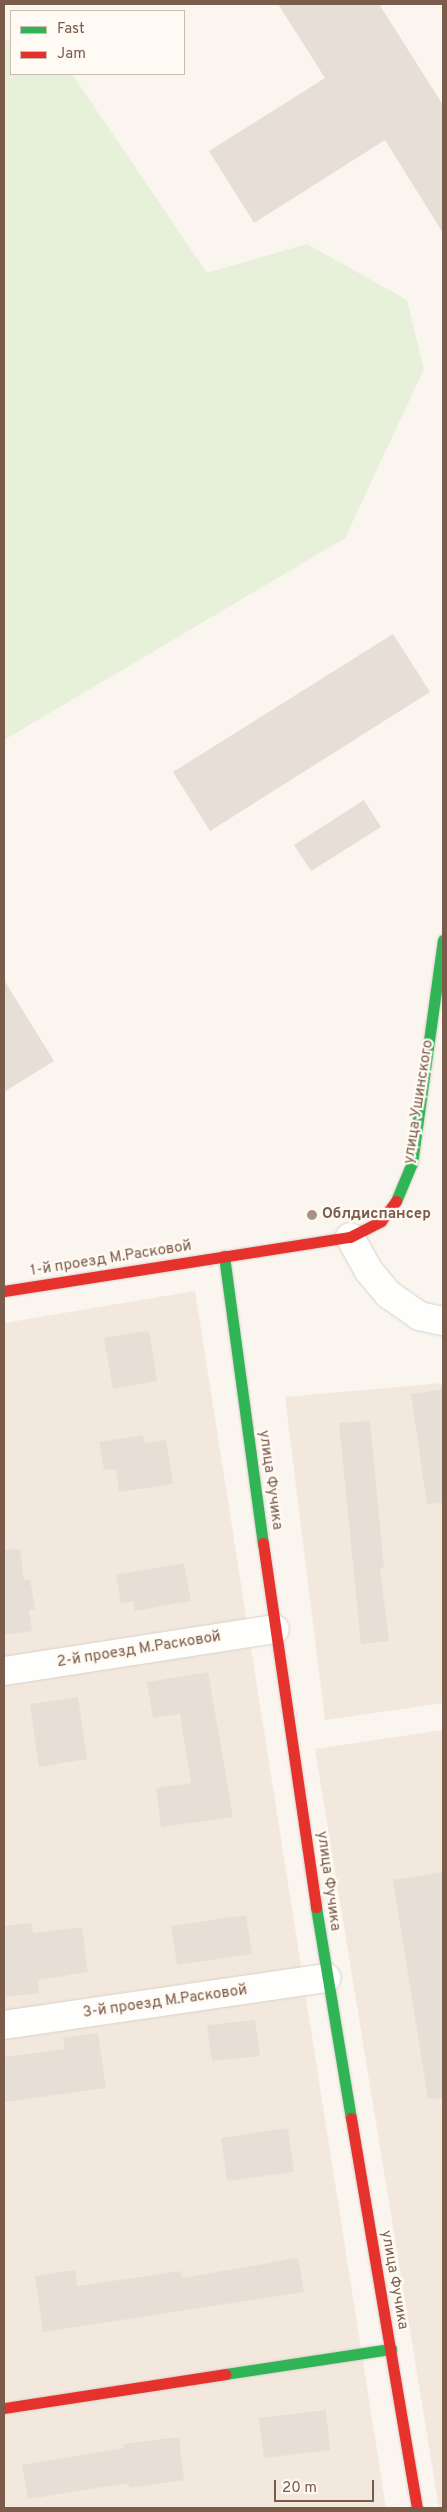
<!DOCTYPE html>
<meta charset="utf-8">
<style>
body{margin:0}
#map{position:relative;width:447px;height:2512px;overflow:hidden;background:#faf5ef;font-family:Overpass,sans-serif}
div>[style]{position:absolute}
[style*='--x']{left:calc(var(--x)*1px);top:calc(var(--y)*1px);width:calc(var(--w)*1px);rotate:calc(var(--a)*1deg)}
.residential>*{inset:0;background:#f3e8dd}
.green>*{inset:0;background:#e7f1da}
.building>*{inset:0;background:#e7ded6}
.roads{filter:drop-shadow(0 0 1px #d8d1ca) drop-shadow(0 0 1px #d8d1ca)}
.street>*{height:28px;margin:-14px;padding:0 14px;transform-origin:14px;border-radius:14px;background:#fefefd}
.fast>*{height:11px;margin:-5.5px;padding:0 5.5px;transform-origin:5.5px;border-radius:5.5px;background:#30b455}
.jam>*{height:11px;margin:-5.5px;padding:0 5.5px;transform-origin:5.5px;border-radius:5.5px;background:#e5322d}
.dots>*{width:14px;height:14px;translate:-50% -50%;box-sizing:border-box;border:2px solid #fffaf3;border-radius:50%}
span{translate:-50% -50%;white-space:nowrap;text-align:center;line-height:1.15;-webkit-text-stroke:4.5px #fffaf3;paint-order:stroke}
.street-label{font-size:15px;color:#7b5c4b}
.poi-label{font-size:15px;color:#7b5c4b;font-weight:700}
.left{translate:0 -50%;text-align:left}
.frame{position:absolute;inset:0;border:5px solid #7b5c4b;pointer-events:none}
.legend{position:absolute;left:10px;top:10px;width:175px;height:65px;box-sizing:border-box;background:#fffaf3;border:1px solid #cabbb0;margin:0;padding:6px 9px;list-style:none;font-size:15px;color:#7b5c4b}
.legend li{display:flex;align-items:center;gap:10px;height:25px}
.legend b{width:25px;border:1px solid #cabbb0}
.scale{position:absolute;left:274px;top:2480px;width:100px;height:22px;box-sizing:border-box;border:2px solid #7b5c4b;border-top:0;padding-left:6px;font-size:15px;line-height:18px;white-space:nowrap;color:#7b5c4b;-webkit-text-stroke:4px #fffaf3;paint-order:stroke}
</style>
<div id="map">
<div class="residential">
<div style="clip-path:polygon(195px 1291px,386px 2508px,4px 2508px,4px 1323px)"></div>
<div style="clip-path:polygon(443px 1383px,443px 1703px,325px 1720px,285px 1397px)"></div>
<div style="clip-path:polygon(443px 1730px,443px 2508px,439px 2508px,315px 1749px)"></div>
</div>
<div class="green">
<div style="clip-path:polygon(11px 40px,11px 74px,72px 74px,207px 273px,307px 244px,407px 300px,424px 369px,345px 538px,4px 740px,4px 41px)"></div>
</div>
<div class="building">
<div style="clip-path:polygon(278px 4px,379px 4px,443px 105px,443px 233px,385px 140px,254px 223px,209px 151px,325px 78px)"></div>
<div style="clip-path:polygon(393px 634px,430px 692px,210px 831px,173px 772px)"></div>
<div style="clip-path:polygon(364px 800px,381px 827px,311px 871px,294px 845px)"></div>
<div style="clip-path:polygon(4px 980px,54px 1061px,4px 1092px)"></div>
<div style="clip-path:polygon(149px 1331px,157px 1381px,113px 1389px,104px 1338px)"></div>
<div style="clip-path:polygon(443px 1389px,443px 1503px,427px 1504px,411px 1394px)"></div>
<div style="clip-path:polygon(370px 1421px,384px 1568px,380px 1568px,389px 1641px,361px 1644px,339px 1423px)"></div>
<div style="clip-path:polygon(143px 1435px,144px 1443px,166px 1440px,173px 1484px,119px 1492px,116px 1469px,104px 1470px,99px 1442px)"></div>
<div style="clip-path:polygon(20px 1549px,24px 1580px,30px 1579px,35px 1609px,29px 1610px,32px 1631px,4px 1635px,4px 1550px)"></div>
<div style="clip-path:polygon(184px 1563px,191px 1601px,135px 1611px,133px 1601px,121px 1603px,116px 1575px)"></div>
<div style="clip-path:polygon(208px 1672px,233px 1817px,161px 1827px,156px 1788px,191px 1783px,180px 1714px,153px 1718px,147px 1682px)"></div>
<div style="clip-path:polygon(78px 1697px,87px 1759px,39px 1767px,30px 1704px)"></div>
<div style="clip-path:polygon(443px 1872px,443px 2098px,428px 2099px,393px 1880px)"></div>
<div style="clip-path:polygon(246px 1915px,252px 1954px,177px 1965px,171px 1926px)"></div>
<div style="clip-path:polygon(32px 1923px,33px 1933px,82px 1927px,88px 1972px,38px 1980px,39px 1993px,4px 1997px,4px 1926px)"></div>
<div style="clip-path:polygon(255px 2020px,260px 2056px,212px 2061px,207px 2025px)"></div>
<div style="clip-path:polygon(98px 2033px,106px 2088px,4px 2102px,4px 2057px,65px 2049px,63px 2038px)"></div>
<div style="clip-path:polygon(288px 2128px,294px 2172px,227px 2181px,221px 2138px)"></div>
<div style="clip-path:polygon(298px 2258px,304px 2292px,43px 2332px,35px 2276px,75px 2270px,77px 2286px,181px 2271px,182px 2278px)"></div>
<div style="clip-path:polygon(326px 2410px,330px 2450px,264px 2458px,259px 2418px)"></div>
<div style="clip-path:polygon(179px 2437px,184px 2480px,129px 2488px,128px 2483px,28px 2499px,22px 2465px,124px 2448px,123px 2444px)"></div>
</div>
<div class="roads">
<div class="street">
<div style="--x:350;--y:1237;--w:38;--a:61"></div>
<div style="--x:368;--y:1270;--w:31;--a:50"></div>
<div style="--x:388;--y:1294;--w:38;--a:35"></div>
<div style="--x:419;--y:1316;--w:25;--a:12"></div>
<div style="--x:4;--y:1671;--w:274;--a:-8.8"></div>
<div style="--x:4;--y:2025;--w:326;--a:-8.3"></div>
</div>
<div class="fast">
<div style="--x:396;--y:1201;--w:41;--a:-67.2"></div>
<div style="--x:412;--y:1163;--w:225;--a:-82.1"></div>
<div style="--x:224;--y:1256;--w:290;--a:82.3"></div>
<div style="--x:316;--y:1907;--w:214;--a:80.6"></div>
<div style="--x:225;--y:2374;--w:168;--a:-8.6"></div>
</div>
<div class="jam">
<div style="--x:4;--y:1291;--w:350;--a:-8.9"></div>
<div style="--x:350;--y:1237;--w:35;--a:-27"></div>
<div style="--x:381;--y:1221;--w:25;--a:-53"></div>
<div style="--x:263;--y:1543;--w:368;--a:81.7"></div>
<div style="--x:351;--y:2118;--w:396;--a:80.4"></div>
<div style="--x:4;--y:2408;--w:224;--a:-8.7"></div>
</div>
</div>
<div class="dots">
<div style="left:312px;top:1215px;background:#a79284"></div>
</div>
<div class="street-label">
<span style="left:419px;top:1102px;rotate:-81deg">улица Ушинского</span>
<span style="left:111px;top:1259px;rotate:-9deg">1-й проезд М.Расковой</span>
<span style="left:270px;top:1480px;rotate:82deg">улица Фучика</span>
<span style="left:139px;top:1650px;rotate:-9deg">2-й проезд М.Расковой</span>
<span style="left:328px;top:1881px;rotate:82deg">улица Фучика</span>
<span style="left:165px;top:2002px;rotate:-8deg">3-й проезд М.Расковой</span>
<span style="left:394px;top:2280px;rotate:80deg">улица Фучика</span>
</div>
<div class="poi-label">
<span class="left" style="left:322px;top:1215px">Облдиспансер</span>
</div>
<div class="frame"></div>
<ul class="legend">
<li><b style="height:6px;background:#30b455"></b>Fast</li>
<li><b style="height:6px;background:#e5322d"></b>Jam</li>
</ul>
<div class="scale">20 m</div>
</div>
